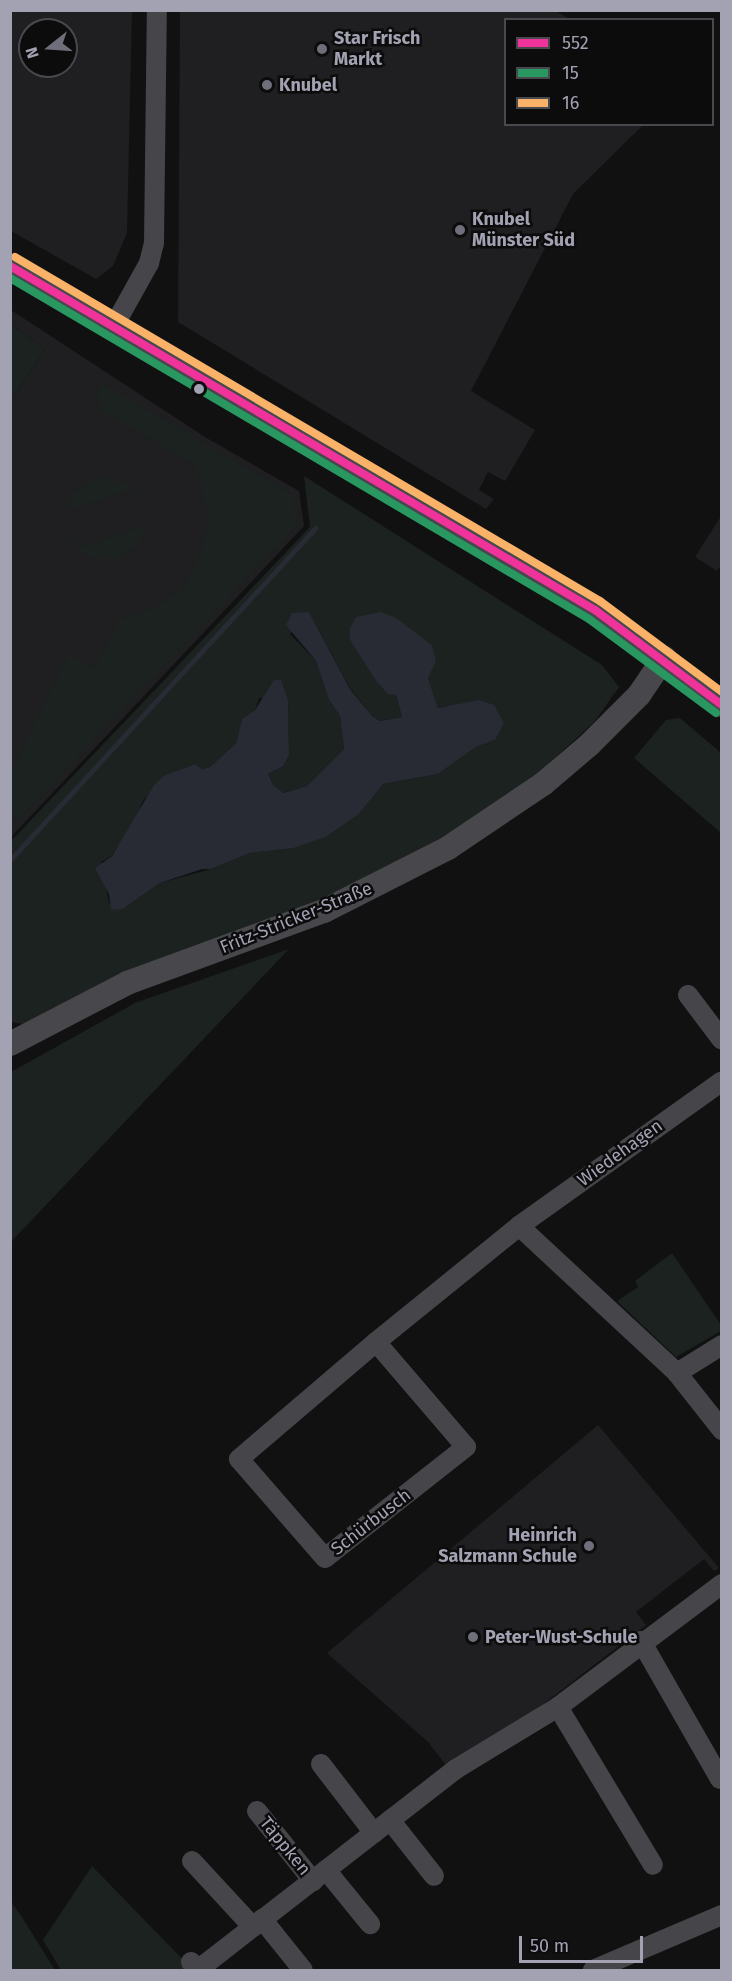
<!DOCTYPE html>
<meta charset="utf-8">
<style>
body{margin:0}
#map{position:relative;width:732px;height:1981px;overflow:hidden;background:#111112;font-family:"Fira Sans",sans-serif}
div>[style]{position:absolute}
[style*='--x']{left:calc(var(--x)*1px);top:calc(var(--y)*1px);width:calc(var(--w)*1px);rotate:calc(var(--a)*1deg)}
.built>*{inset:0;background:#1f1e20}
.green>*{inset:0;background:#1b221f}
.water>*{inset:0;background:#282a34}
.stream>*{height:5px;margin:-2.5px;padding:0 2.5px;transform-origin:2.5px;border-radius:2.5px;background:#282a34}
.minor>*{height:20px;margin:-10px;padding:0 10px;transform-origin:10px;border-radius:10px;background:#46464a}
.major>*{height:24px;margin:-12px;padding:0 12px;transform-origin:12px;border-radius:12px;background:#48484c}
.bus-1>*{height:8px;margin:-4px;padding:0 4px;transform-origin:4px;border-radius:4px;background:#ef339a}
.bus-2>*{height:8px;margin:-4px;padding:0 4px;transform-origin:4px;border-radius:4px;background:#299860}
.bus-3>*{height:8px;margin:-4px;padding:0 4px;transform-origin:4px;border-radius:4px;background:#f9b267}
.dots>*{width:16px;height:16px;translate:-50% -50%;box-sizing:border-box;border:3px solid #0c0c0d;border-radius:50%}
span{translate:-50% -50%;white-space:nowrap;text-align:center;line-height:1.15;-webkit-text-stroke:5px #0c0c0d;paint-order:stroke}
.poi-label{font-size:18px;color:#a2a2b3;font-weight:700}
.left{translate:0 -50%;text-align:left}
.right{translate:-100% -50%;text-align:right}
.street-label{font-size:18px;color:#a2a2b3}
.frame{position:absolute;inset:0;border:12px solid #a2a2b3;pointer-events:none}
.legend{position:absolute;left:504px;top:18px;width:210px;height:108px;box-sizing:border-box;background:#0c0c0d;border:2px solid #48484f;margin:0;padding:8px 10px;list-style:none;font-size:18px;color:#a2a2b3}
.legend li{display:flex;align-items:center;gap:12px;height:30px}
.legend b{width:30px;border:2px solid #48484f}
.north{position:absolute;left:18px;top:18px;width:60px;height:60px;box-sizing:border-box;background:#0c0c0d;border:2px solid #48484f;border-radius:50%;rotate:253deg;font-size:16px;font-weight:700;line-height:24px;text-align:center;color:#a2a2b3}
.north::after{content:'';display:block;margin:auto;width:21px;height:27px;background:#6f6f7b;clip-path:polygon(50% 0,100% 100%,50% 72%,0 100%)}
.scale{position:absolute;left:519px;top:1936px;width:124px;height:27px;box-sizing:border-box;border:3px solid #a2a2b3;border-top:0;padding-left:8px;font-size:18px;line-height:21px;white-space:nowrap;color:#a2a2b3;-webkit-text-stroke:4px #0c0c0d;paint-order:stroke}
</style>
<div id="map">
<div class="built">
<div style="clip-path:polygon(evenodd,11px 10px,132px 11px,127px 233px,113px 266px,96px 279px,11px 231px,11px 10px,30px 30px,66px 30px,66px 66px,30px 66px,30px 30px)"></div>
<div style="clip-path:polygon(180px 11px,555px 11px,570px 19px,506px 20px,506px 124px,643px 125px,573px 194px,471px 391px,535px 430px,505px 481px,488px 472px,479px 490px,494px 499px,486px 509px,178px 322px)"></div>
<div style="clip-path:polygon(11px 310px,205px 437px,299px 491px,304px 526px,11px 837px,11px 401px,45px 349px,11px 325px)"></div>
<div style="clip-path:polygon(721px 516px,721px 565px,717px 571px,695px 557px)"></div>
<div style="clip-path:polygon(598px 1425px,719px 1568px,714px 1571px,704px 1559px,636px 1612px,646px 1625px,524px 1719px,446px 1765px,428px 1742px,327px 1653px)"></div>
</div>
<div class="green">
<div style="clip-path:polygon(11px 325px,45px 349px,11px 401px)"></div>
<div style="clip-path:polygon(102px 383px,293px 495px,297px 525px,18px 820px,11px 814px,11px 771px,68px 654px,94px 668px,120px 618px,137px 615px,166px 601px,188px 580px,201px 553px,209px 517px,195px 464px,101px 411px,97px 395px)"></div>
<div style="clip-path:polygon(evenodd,304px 476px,602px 665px,619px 687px,595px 721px,544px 768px,484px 815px,388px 871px,23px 1024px,11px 1022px,10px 842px,310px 527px,304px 476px,309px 612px,350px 688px,372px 716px,380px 721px,402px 717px,396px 695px,436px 662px,428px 678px,438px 708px,447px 706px,495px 740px,476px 747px,438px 774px,383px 784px,359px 814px,326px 837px,294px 848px,250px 853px,211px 869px,160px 883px,123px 909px,109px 903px,101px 862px,111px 856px,131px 828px,143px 801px,165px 775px,195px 764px,202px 769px,210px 767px,236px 743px,242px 719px,255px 710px,259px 698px,288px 700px,289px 755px,283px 766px,268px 774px,273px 785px,284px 793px,307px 786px,344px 749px,340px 716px,329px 700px,316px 661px,290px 634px,309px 612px)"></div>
<div style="clip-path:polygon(106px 477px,130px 485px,142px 498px,138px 500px,130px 490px,69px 510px,69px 522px,65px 523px,72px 494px,93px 479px)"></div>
<div style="clip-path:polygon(147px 514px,145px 532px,139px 543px,119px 558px,93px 558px,81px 552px,70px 539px,73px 537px,81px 547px,142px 527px,143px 515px)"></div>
<div style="clip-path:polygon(680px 718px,721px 753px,721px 833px,634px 758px,666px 720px)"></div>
<div style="clip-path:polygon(289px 949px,82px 1167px,11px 1242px,11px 1072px,135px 1003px)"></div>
<div style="clip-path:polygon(672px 1253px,721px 1325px,721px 1331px,676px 1357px,617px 1301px,638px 1287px,635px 1281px)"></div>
<div style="clip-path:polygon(92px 1866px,193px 1970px,61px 1970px,43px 1940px)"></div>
<div style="clip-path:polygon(11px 1902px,20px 1914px,55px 1970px,11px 1970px)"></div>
</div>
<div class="water">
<div style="clip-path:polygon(309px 612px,350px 689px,372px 716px,380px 721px,402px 717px,396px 695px,388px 694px,377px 682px,350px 640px,350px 628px,356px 617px,381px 612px,396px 618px,432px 645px,436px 662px,428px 678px,438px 708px,479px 700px,494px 705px,504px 723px,495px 740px,476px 747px,438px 774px,383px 784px,359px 814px,326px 837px,294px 848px,250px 853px,211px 869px,202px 869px,160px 883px,123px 909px,111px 910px,109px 894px,95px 868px,112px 856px,154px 785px,165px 775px,195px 764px,202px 769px,210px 767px,236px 743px,242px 719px,255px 710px,274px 680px,281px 680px,288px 700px,289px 755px,283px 766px,268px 774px,273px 785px,284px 793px,307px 786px,344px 749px,340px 716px,329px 700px,316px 661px,286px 625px,292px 613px)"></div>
</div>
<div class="stream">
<div style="--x:10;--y:860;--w:451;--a:-47.4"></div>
</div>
<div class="minor">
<div style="--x:114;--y:326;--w:72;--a:-60.9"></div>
<div style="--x:149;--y:263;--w:21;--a:-76"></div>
<div style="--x:154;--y:243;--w:233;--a:-89.3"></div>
<div style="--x:688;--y:995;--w:56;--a:52.9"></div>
<div style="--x:519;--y:1226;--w:249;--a:-35.5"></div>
<div style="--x:376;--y:1342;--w:138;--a:49.4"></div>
<div style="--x:466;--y:1447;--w:179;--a:141.8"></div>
<div style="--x:325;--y:1558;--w:131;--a:-131"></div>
<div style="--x:239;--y:1459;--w:180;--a:-40.5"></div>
<div style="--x:376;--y:1342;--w:184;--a:-39"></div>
<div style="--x:519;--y:1226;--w:216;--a:42.9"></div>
<div style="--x:677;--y:1373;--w:73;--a:51.7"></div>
<div style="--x:677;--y:1373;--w:53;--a:-31.9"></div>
<div style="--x:641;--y:1641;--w:159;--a:60.2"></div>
<div style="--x:558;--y:1707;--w:184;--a:59"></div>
<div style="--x:321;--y:1764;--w:87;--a:52.5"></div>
<div style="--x:257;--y:1811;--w:90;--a:51.3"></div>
<div style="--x:390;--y:1820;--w:71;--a:51.8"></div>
<div style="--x:192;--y:1861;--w:90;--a:47.3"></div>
<div style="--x:326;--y:1870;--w:70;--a:50.8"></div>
<div style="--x:262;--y:1919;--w:65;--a:51.2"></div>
<div style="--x:191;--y:1962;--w:11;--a:41"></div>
<div style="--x:199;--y:1969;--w:326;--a:-37.9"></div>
<div style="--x:456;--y:1769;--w:119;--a:-31.3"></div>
<div style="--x:558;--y:1707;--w:205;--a:-36.9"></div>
<div style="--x:593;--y:1970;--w:140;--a:-23.1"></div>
</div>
<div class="major">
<div style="--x:10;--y:266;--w:679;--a:30.46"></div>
<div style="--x:595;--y:610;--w:159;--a:36.8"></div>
<div style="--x:10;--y:1044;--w:132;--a:-27.5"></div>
<div style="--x:127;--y:983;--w:210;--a:-20.1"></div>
<div style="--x:324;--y:911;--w:139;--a:-26.9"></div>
<div style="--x:448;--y:848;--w:115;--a:-34"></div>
<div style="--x:543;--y:784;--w:60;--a:-40.3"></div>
<div style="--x:589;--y:745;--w:71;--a:-45"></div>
<div style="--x:639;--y:695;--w:45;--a:-56"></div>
</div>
<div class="bus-1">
<div style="--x:10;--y:266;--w:679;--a:30.46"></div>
<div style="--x:595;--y:610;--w:159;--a:36.8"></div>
</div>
<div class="bus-2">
<div style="--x:10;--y:278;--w:672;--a:30.5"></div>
<div style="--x:589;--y:619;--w:158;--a:36.5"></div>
</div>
<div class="bus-3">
<div style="--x:15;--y:257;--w:679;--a:30.46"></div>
<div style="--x:600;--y:601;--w:152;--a:36.7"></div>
</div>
<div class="dots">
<div style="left:322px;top:49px;background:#6f6f7b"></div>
<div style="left:267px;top:85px;background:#6f6f7b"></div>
<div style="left:460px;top:230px;background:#6f6f7b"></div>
<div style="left:199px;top:389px;background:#a2a2b3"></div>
<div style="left:589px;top:1546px;background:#6f6f7b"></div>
<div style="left:473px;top:1637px;background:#6f6f7b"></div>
</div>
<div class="poi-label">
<span class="left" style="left:334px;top:49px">Star Frisch<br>Markt</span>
<span class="left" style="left:279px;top:85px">Knubel</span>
<span class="left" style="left:472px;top:230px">Knubel<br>Münster Süd</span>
<span class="right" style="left:577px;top:1546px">Heinrich<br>Salzmann Schule</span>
<span class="left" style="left:485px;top:1637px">Peter-Wust-Schule</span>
</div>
<div class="street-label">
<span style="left:296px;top:918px;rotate:-22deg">Fritz-Stricker-Straße</span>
<span style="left:620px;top:1153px;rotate:-36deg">Wiedehagen</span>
<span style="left:371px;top:1522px;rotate:-38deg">Schürbusch</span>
<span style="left:285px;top:1846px;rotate:51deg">Täppken</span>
</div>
<div class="frame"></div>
<ul class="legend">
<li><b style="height:8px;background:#ef339a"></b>552</li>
<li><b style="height:8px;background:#299860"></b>15</li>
<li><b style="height:8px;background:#f9b267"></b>16</li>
</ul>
<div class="north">N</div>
<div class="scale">50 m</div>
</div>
